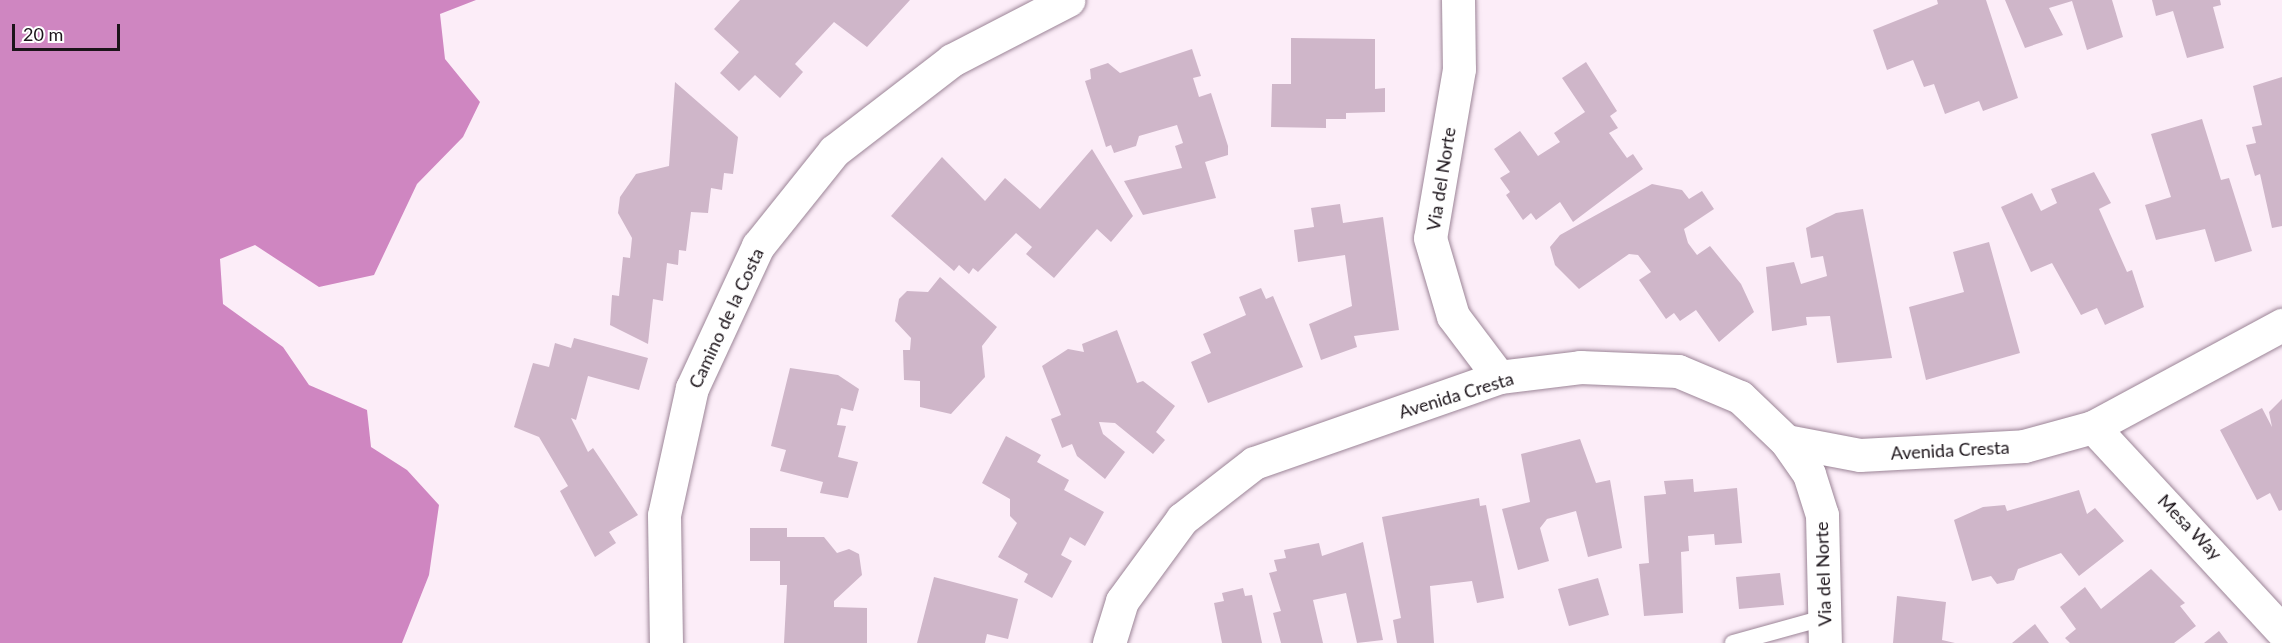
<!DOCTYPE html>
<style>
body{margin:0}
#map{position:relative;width:2282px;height:643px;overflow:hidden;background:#fcedf8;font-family:Lato,sans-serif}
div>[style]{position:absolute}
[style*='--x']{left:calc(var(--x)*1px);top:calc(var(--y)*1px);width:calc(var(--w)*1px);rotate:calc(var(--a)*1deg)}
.water>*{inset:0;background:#cf86c1}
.building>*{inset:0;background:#cfb6c9}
.roads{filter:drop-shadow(0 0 2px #9c8597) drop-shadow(0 0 2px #9c8597)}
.service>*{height:16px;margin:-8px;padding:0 8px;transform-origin:8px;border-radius:8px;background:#fff}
.minor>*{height:33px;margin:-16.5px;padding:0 16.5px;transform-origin:16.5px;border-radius:16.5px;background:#fff}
.tertiary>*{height:33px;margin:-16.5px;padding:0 16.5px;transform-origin:16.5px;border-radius:16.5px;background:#fff}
span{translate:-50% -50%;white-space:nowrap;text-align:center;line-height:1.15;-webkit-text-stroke:6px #fff;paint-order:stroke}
.street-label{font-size:18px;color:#1c141a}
.scale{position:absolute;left:12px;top:24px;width:108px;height:27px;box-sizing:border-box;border:3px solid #1c141a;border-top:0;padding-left:8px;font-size:18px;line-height:21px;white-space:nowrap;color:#1c141a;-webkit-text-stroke:4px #fff;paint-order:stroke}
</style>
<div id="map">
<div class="water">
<div style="clip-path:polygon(0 0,476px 0,440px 14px,445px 59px,480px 102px,463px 137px,417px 184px,374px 275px,319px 287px,255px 245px,220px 259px,223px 304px,283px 347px,309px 385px,367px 410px,371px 447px,407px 470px,439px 505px,429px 575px,402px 643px,0 643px)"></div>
</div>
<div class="building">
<div style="clip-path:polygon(740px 0,910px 0,867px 47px,834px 22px,795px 64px,803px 72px,780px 98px,755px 75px,739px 91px,720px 73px,739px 52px,714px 29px)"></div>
<div style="clip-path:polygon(1937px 0,1986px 0,2018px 98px,1983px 111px,1979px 101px,1945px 114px,1934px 84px,1924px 87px,1913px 60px,1887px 70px,1873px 30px,1938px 4px)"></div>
<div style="clip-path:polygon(2005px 0,2112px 0,2123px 37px,2087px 50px,2072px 1px,2049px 8px,2063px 35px,2025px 48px)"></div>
<div style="clip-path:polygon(2152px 0,2220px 0,2221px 5px,2213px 7px,2224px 48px,2187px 58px,2173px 11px,2156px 16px)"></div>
<div style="clip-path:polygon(1291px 38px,1375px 39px,1375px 89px,1385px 88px,1385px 112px,1346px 113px,1346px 119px,1326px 119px,1326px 128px,1271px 127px,1272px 84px,1291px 84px)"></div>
<div style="clip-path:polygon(1192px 49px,1201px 76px,1193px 78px,1199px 97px,1211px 93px,1228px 146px,1228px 155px,1205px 162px,1216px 198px,1143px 215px,1124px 181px,1182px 168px,1175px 146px,1183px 143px,1177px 125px,1139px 136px,1136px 146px,1114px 153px,1111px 145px,1106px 147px,1085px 81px,1091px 79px,1090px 69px,1108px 63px,1120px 73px)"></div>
<div style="clip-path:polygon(1586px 62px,1617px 111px,1610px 116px,1618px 128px,1609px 133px,1627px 158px,1633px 154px,1643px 169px,1573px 222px,1560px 202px,1536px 220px,1531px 213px,1523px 220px,1506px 195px,1510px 192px,1500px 178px,1510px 172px,1494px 149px,1520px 131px,1538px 156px,1560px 142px,1554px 133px,1585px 112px,1562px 78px)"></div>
<div style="clip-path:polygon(2282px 77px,2282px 226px,2272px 228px,2260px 174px,2255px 176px,2246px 145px,2256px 143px,2252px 127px,2262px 125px,2253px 86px)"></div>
<div style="clip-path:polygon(675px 82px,738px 137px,733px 174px,724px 173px,722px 190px,711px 188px,708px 213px,691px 212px,686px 251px,679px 250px,678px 265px,667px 263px,663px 301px,653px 299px,648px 344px,610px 325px,612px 295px,619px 296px,623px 257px,630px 258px,632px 238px,618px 213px,620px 197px,636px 174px,669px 166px)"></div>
<div style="clip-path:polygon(2202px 119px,2221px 180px,2229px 178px,2252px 251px,2215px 262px,2205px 229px,2156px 240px,2145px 205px,2171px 197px,2151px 134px)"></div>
<div style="clip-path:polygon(1092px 149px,1133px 216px,1111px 242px,1097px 229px,1054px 278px,1026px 254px,1032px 247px,1016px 233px,978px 272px,973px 268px,969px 274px,959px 265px,954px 271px,891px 216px,942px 157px,985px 201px,1005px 178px,1040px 209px)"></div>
<div style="clip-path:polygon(2094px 172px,2111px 203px,2099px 209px,2127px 272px,2132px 270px,2144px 307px,2105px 325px,2097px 308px,2081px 315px,2052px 263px,2031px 272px,2001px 207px,2032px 193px,2041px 211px,2057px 203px,2051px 189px)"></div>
<div style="clip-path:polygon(1652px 184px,1682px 190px,1689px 199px,1702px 191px,1714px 209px,1684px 229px,1688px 243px,1697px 255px,1710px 246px,1741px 284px,1754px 312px,1719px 342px,1696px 310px,1680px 321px,1674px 313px,1666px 319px,1639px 280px,1651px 272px,1638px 255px,1629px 254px,1579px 289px,1555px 265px,1550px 247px,1560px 235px)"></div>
<div style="clip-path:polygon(1340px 204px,1343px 223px,1383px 217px,1399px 330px,1354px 336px,1357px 347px,1321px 360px,1309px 324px,1352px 306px,1345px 255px,1298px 262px,1294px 230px,1314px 227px,1311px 208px)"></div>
<div style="clip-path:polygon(1863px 209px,1892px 358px,1837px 363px,1830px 316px,1806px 317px,1807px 325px,1772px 331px,1766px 267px,1794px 262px,1801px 284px,1827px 276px,1823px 256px,1811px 258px,1806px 228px,1836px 213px)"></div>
<div style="clip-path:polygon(1989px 242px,2020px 353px,1926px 380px,1909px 307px,1964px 292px,1953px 252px)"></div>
<div style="clip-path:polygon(940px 277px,997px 327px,982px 346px,985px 377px,951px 414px,920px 407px,920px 381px,904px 380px,903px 350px,910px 350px,911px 338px,895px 321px,899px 299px,907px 291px,928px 292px)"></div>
<div style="clip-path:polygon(1261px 288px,1266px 299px,1273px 296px,1303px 367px,1208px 403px,1191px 362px,1211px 353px,1203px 334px,1246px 315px,1239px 297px)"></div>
<div style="clip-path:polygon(1117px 330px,1137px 383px,1143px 381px,1175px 406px,1156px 432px,1165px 440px,1153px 454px,1115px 423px,1099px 422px,1103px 434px,1125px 452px,1105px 479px,1077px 456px,1072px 444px,1062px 448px,1051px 419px,1061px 415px,1042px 366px,1068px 349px,1084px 352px,1082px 344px)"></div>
<div style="clip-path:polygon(574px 338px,648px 358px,639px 390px,588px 376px,576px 420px,571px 418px,588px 452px,593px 448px,638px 515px,609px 532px,616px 543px,595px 557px,560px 491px,568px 486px,539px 437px,514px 427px,533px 363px,549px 367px,555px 343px,571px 348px)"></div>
<div style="clip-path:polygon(790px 368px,838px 375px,859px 389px,853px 411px,841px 408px,837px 425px,846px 426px,838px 457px,858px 462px,848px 498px,820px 493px,823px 482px,780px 471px,786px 450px,771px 446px)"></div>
<div style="clip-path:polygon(2282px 399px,2282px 510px,2279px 511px,2270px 493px,2257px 500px,2220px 430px,2262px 408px,2272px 427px,2269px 412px)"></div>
<div style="clip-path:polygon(1006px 436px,1041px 455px,1037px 462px,1069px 480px,1064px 490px,1104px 512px,1085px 546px,1070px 537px,1061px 555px,1072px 561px,1052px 598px,1024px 582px,1028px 574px,998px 557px,1017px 523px,1010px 516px,1010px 499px,982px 483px)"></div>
<div style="clip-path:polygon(1580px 439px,1596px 483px,1610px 480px,1622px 548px,1588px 557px,1576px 511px,1547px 519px,1540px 528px,1549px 561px,1518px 570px,1502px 509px,1530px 502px,1521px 454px)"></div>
<div style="clip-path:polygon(1693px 479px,1694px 492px,1737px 488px,1742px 543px,1715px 545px,1714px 534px,1688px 536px,1689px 551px,1681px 552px,1683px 613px,1644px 616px,1639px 564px,1649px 563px,1644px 496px,1666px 494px,1664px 481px)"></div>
<div style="clip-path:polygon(2079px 490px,2087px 514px,2095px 508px,2124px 541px,2079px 576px,2061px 553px,2018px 569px,2014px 580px,1997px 584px,1991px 576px,1972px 581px,1954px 520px,1983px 507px,2005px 505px,2007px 511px)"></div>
<div style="clip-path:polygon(1479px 498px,1480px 506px,1486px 505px,1504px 598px,1477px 603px,1472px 581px,1430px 586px,1434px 643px,1397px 643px,1393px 620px,1401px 618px,1382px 517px)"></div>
<div style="clip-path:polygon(750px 528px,787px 528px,787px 537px,824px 537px,837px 553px,849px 549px,859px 554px,862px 575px,834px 601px,834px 607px,867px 608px,867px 643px,784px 643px,787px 585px,780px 585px,780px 561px,750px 561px)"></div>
<div style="clip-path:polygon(1363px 542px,1383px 640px,1357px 643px,1346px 593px,1313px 600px,1323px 643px,1281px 643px,1273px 613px,1281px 611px,1269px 573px,1277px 571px,1274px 560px,1286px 558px,1284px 550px,1319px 543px,1322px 556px)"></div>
<div style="clip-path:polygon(2151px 569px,2185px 603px,2180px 606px,2196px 626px,2174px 643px,2070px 643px,2065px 638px,2076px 629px,2060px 607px,2085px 587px,2101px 609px)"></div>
<div style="clip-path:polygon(1780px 573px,1784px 605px,1739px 609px,1736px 577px)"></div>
<div style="clip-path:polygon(934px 577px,1018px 599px,1008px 639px,987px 634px,985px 643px,917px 643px)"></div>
<div style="clip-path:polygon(1598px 578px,1609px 615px,1569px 626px,1558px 589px)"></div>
<div style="clip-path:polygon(1243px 588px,1245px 596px,1252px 595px,1262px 643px,1222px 643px,1214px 603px,1224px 601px,1222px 593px)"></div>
<div style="clip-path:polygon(1897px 596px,1946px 602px,1942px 640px,1955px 643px,1893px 643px)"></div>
<div style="clip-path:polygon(2035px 624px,2049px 643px,2012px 643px)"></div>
<div style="clip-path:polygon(2219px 631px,2228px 643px,2204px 643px)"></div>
</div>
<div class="roads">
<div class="service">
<div style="--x:1733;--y:643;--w:98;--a:-15.5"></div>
</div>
<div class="minor">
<div style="--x:1458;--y:0;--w:69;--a:89.2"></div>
<div style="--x:1459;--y:69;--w:171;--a:99.7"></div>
<div style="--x:1430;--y:238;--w:81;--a:73.6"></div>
<div style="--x:1453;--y:316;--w:76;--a:53"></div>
<div style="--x:2093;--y:427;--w:278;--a:47.2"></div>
<div style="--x:1786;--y:441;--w:40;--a:55.1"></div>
<div style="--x:1809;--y:474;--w:43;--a:72.4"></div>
<div style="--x:1822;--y:515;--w:128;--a:88.7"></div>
<div style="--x:1109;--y:643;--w:44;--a:-72.8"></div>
<div style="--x:1122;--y:601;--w:102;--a:-53.8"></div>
<div style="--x:1182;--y:519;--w:91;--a:-37.9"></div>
<div style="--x:1254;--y:463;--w:260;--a:-19.3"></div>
<div style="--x:1499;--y:377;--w:82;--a:-7"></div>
<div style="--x:1580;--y:367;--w:98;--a:2.3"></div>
<div style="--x:1678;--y:371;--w:67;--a:22.8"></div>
<div style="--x:1740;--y:397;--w:64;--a:43.7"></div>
<div style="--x:1786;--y:441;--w:75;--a:10.7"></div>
<div style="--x:1860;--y:455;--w:164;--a:-3.1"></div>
<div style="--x:2024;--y:446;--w:72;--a:-15.4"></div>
<div style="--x:2093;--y:427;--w:215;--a:-28.4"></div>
</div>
<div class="tertiary">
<div style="--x:666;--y:643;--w:128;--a:-90.9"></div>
<div style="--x:664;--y:515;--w:130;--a:-77.6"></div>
<div style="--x:692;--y:388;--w:157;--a:-65.1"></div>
<div style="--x:758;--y:246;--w:122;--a:-51.3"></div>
<div style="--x:834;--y:151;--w:149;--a:-37.6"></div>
<div style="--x:952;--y:60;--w:131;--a:-27.3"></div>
</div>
</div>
<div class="street-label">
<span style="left:1441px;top:179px;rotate:-81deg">Via del Norte</span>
<span style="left:726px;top:318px;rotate:-65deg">Camino de la Costa</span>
<span style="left:1456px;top:395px;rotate:-17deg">Avenida Cresta</span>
<span style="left:1950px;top:450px;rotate:-3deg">Avenida Cresta</span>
<span style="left:2190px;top:527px;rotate:46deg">Mesa Way</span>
<span style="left:1823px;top:574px;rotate:-92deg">Via del Norte</span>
</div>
<div class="scale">20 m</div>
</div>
